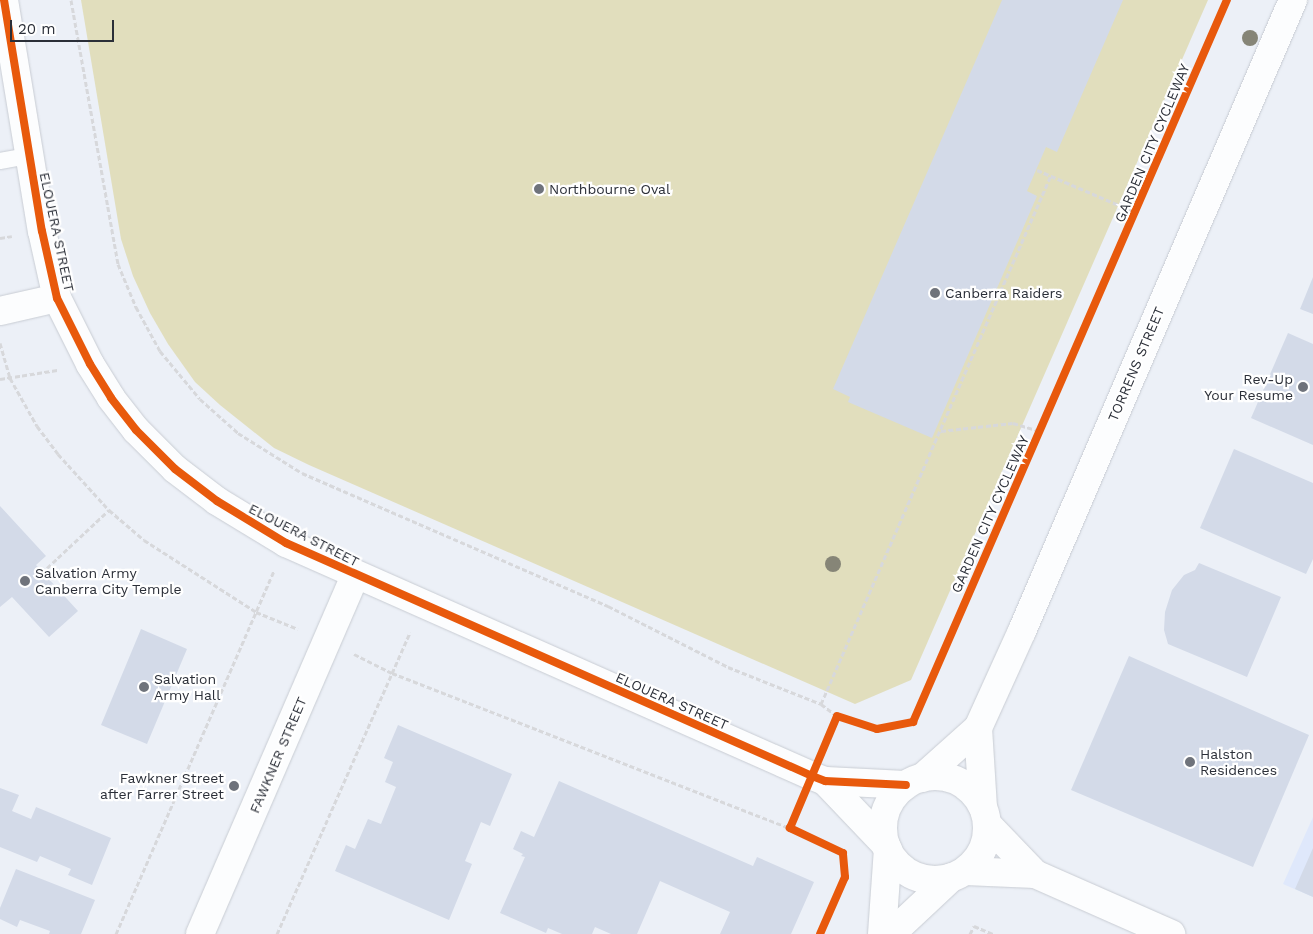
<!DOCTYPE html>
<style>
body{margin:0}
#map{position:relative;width:1313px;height:934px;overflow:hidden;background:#ecf0f7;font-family:"Work Sans",sans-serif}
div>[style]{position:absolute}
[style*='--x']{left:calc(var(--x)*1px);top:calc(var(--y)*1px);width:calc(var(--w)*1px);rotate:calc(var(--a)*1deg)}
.built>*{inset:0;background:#dfe8fb}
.green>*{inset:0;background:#e1debd}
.building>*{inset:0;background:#d3dae8}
.path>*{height:3px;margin-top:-1.5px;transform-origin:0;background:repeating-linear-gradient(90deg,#d7d8db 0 5px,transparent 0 7.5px)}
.roads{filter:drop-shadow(0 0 1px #c8ccd3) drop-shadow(0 0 1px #c8ccd3)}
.lane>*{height:16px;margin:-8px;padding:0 8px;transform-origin:8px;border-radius:8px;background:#fcfdfe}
.street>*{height:28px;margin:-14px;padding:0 14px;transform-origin:14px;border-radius:14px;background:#fcfdfe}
.street>.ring{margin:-14px;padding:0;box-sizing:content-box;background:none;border:28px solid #fcfdfe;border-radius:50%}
.cycleway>*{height:8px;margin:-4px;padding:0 4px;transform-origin:4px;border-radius:4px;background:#e8590c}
.trees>*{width:16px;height:16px;margin:-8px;border-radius:50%;background:#868577}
.dots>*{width:14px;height:14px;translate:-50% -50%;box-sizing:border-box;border:2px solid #fff;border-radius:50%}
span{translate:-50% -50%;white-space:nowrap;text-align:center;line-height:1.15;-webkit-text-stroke:4.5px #fff;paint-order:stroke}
.street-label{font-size:14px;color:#2b2f38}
.poi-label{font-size:14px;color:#2b2f38}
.left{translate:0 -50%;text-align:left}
.right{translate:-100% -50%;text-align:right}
.scale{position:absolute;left:10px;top:20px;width:104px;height:22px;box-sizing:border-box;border:2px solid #2b2f38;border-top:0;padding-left:6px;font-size:15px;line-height:18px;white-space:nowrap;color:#2b2f38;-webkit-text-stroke:4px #fff;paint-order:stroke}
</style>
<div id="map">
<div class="built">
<div style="clip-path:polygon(1313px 817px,1313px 897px,1283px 884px)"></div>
</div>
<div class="green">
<div style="clip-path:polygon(81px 0,1208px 0,911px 680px,855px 704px,309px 465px,274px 448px,220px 405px,195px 382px,168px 344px,150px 313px,133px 276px,121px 239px)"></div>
</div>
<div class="building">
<div style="clip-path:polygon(1002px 0,1123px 0,1057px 152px,1046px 147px,1027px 191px,1037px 196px,932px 438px,848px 402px,850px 397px,833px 389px)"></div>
<div style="clip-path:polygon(1313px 277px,1313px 314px,1300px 309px)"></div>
<div style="clip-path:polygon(1288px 333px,1313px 344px,1313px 445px,1251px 418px)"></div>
<div style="clip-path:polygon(1234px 449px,1313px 483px,1313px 559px,1306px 574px,1200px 528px)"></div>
<div style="clip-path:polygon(0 506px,46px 556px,36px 565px,78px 611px,49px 637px,12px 597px,0 607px)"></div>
<div style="clip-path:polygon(1199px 563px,1281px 597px,1247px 677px,1168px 644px,1164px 630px,1165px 612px,1172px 590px,1184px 575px,1195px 570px)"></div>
<div style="clip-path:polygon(141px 629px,187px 649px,147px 744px,101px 725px)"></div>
<div style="clip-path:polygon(1129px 656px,1309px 735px,1253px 867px,1071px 790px)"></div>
<div style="clip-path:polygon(398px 725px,512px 774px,490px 826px,481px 822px,465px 861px,472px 864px,449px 920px,335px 871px,346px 845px,355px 849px,368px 819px,381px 824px,396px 787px,385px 782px,393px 762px,384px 758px)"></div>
<div style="clip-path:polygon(559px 781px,753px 866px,757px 857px,814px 882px,791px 934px,720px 934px,730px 912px,660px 881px,637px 934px,611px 934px,595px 927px,592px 934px,562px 934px,548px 928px,546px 933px,500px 913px,525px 857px,521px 856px,523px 854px,513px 849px,521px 831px,534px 837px)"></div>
<div style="clip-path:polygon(0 788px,19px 795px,12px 811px,31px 819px,36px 807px,111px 838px,92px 885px,68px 875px,71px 869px,40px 856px,37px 862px,0 847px)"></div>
<div style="clip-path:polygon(1313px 848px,1313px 897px,1295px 889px)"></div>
<div style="clip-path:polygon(16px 869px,95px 900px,81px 934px,49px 934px,50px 931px,20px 920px,17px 927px,0 919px,0 908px)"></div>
</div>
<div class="path">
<div style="--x:71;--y:0;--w:268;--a:79.9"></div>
<div style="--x:118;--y:264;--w:47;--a:67.3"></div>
<div style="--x:136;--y:307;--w:50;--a:61.4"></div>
<div style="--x:160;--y:351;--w:62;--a:50.2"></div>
<div style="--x:200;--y:399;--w:51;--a:41.8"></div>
<div style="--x:238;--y:433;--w:75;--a:32"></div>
<div style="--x:302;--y:473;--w:334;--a:23.5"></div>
<div style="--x:608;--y:606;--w:135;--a:26.9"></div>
<div style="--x:728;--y:667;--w:100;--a:21.7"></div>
<div style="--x:821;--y:704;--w:20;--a:37"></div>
<div style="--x:1037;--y:170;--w:107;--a:23.2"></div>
<div style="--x:0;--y:238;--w:12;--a:-9"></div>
<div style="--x:0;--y:343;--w:36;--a:74"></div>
<div style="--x:10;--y:378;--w:55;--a:60.6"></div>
<div style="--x:37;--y:426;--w:35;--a:53"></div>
<div style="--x:58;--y:454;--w:76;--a:47.7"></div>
<div style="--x:109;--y:510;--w:46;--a:40.6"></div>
<div style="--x:144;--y:540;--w:133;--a:32.7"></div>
<div style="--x:256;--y:612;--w:45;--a:22"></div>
<div style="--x:0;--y:379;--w:58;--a:-9"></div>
<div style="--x:941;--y:431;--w:72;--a:-6.3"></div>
<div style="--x:1013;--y:423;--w:28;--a:17"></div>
<div style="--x:47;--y:568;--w:85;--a:-43.1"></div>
<div style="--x:354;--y:654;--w:42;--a:26.6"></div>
<div style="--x:392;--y:673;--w:427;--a:21.3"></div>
<div style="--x:821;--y:704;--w:577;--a:-66.5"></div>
<div style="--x:116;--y:934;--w:396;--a:-66.5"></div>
<div style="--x:277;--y:934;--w:330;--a:-66.2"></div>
<div style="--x:970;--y:934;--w:9;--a:-63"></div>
<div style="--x:974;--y:926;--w:21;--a:23"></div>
</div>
<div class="roads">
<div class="lane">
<div style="--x:0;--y:161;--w:29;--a:-10"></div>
</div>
<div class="street">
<div style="--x:4;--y:0;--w:234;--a:80.7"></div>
<div style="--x:42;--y:231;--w:69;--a:77.4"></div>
<div style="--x:57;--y:298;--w:74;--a:63.4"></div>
<div style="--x:90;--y:364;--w:40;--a:58"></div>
<div style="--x:111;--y:398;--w:41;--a:52"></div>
<div style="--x:136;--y:430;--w:55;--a:45"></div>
<div style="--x:175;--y:469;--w:53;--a:37.3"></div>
<div style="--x:217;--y:501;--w:81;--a:31.3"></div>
<div style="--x:286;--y:543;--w:575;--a:23.89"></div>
<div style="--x:812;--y:776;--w:14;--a:21"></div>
<div style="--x:825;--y:781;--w:81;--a:2.8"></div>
<div style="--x:0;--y:311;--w:58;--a:-12.8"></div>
<div style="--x:978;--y:728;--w:79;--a:86.4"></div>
<div class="ring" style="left:883px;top:776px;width:76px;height:76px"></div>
<div style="--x:922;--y:778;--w:75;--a:-41.8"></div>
<div style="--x:978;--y:728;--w:107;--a:-65.6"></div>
<div style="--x:1022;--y:631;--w:687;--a:-66.76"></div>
<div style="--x:825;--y:781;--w:88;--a:46.4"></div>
<div style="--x:987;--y:824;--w:69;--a:46.2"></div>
<div style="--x:965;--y:871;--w:70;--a:2.5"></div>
<div style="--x:1035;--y:874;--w:149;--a:23.8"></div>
<div style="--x:200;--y:934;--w:391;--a:-66.6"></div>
<div style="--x:882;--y:934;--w:85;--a:-86"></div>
<div style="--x:891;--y:934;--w:83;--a:-43.1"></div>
</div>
</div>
<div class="cycleway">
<div style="--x:4;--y:0;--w:234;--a:80.7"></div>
<div style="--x:42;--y:231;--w:69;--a:77.4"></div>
<div style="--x:57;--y:298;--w:74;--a:63.4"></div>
<div style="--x:90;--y:364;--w:40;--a:58"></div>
<div style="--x:111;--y:398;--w:41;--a:52"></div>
<div style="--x:136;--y:430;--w:55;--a:45"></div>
<div style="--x:175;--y:469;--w:53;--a:37.3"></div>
<div style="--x:217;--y:501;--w:81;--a:31.3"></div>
<div style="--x:286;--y:543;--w:575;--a:23.89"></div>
<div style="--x:812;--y:776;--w:14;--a:21"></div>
<div style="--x:825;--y:781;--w:81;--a:2.8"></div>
<div style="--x:820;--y:934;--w:62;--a:-66.3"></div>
<div style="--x:845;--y:877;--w:24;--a:-95"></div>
<div style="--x:843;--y:853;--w:59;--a:-154.7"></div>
<div style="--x:790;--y:828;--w:121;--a:-67.2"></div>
<div style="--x:837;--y:716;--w:42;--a:18"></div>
<div style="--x:877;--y:729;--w:37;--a:-11"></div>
<div style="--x:913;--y:722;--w:787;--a:-66.5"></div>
</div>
<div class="trees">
<div style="left:1250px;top:38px"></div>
<div style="left:833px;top:564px"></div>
</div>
<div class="dots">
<div style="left:539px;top:189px;background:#6f737b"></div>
<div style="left:935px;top:293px;background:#6f737b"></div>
<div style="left:1303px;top:387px;background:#6f737b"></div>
<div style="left:25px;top:581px;background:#6f737b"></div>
<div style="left:144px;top:687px;background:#6f737b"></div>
<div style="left:1190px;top:762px;background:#6f737b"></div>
<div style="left:234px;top:786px;background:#6f737b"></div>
</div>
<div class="street-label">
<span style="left:1152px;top:143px;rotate:-67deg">GARDEN CITY CYCLEWAY</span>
<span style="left:57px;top:232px;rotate:78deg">ELOUERA STREET</span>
<span style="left:1136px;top:364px;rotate:-67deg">TORRENS STREET</span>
<span style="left:990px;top:514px;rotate:-66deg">GARDEN CITY CYCLEWAY</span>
<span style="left:304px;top:535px;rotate:27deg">ELOUERA STREET</span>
<span style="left:672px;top:701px;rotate:24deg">ELOUERA STREET</span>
<span style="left:278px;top:755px;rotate:-67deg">FAWKNER STREET</span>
</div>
<div class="poi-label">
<span class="left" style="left:549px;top:189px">Northbourne Oval</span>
<span class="left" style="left:945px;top:293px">Canberra Raiders</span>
<span class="right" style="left:1293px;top:387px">Rev-Up<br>Your Resume</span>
<span class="left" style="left:35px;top:581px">Salvation Army<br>Canberra City Temple</span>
<span class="left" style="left:154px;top:687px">Salvation<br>Army Hall</span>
<span class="left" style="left:1200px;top:762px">Halston<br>Residences</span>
<span class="right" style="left:224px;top:786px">Fawkner Street<br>after Farrer Street</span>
</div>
<div class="scale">20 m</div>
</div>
